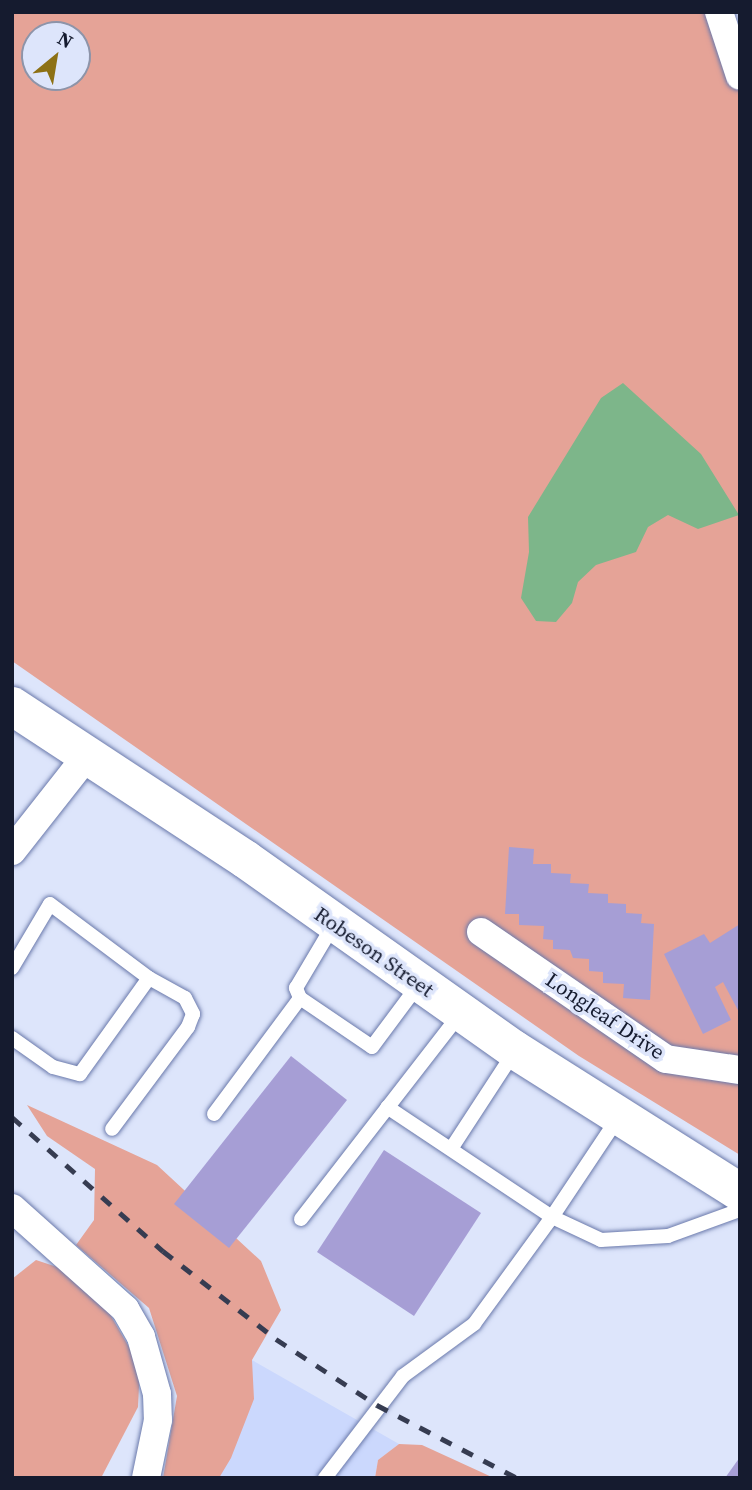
<!DOCTYPE html>
<style>
body{margin:0}
#map{position:relative;width:752px;height:1490px;overflow:hidden;background:#dde5fb;font-family:"Source Serif 4",serif}
div>[style]{position:absolute}
[style*='--x']{left:calc(var(--x)*1px);top:calc(var(--y)*1px);width:calc(var(--w)*1px);rotate:calc(var(--a)*1deg)}
.built>*{inset:0;background:#cbd8fd}
.green>*{inset:0;background:#e5a397}
.water>*{inset:0;background:#7db68a}
.building>*{inset:0;background:#a69ed5}
.roads{filter:drop-shadow(0 0 2px #6a79ab) drop-shadow(0 0 2px #6a79ab)}
.lane>*{height:14px;margin:-7px;padding:0 7px;transform-origin:7px;border-radius:7px;background:#fff}
.street>*{height:28px;margin:-14px;padding:0 14px;transform-origin:14px;border-radius:14px;background:#fff}
.primary>*{height:38px;margin:-19px;padding:0 19px;transform-origin:19px;border-radius:19px;background:#fff}
.rail>*{height:5px;margin-top:-2.5px;transform-origin:0;background:repeating-linear-gradient(90deg,#363c51 0 12px,transparent 0 24px)}
span{translate:-50% -50%;white-space:nowrap;text-align:center;line-height:1.15;-webkit-text-stroke:7px #dde5fb;paint-order:stroke}
.street-label{font-size:21px;color:#151b2f}
.frame{position:absolute;inset:0;border:14px solid #151b2f;pointer-events:none}
.north{position:absolute;left:21px;top:21px;width:70px;height:70px;box-sizing:border-box;background:#dde5fb;border:2px solid #8d94a9;border-radius:50%;rotate:30deg;font-size:19px;font-weight:700;line-height:28px;text-align:center;color:#151b2f}
.north::after{content:'';display:block;margin:auto;width:24px;height:32px;background:#8d7115;clip-path:polygon(50% 0,100% 100%,50% 72%,0 100%)}
</style>
<div id="map">
<div class="built">
<div style="clip-path:polygon(252px 1360px,399px 1444px,378px 1460px,375px 1478px,187px 1478px)"></div>
</div>
<div class="green">
<div style="clip-path:polygon(evenodd,12px 12px,705px 12px,740px 91px,740px 1155px,579px 1056px,12px 661px,12px 12px,35px 35px,77px 35px,77px 77px,35px 77px,35px 35px)"></div>
<div style="clip-path:polygon(27px 1105px,157px 1165px,261px 1261px,281px 1310px,252px 1360px,254px 1399px,231px 1458px,219px 1478px,163px 1478px,177px 1396px,149px 1308px,76px 1245px,94px 1220px,95px 1169px,47px 1136px)"></div>
<div style="clip-path:polygon(36px 1260px,60px 1268px,104px 1304px,140px 1366px,138px 1407px,101px 1478px,12px 1478px,12px 1279px)"></div>
<div style="clip-path:polygon(399px 1444px,422px 1445px,494px 1478px,375px 1478px,378px 1460px)"></div>
</div>
<div class="water">
<div style="clip-path:polygon(623px 383px,701px 454px,739px 515px,698px 529px,668px 515px,648px 527px,636px 552px,596px 565px,578px 582px,572px 603px,556px 622px,536px 621px,521px 598px,529px 552px,528px 517px,601px 398px)"></div>
</div>
<div class="building">
<div style="clip-path:polygon(509px 847px,534px 849px,533px 864px,551px 864px,551px 873px,571px 874px,570px 883px,589px 884px,588px 893px,608px 894px,608px 903px,626px 904px,626px 913px,642px 914px,641px 923px,654px 924px,650px 1000px,623px 998px,624px 984px,603px 983px,603px 972px,589px 971px,589px 959px,573px 958px,570px 950px,553px 949px,553px 940px,543px 939px,544px 926px,519px 925px,519px 914px,505px 914px)"></div>
<div style="clip-path:polygon(740px 924px,740px 1014px,723px 982px,715px 987px,731px 1020px,703px 1034px,664px 954px,704px 934px,710px 943px)"></div>
<div style="clip-path:polygon(291px 1056px,347px 1100px,229px 1248px,174px 1204px)"></div>
<div style="clip-path:polygon(384px 1150px,481px 1213px,414px 1316px,317px 1252px)"></div>
<div style="clip-path:polygon(740px 1457px,740px 1478px,725px 1478px)"></div>
</div>
<div class="roads">
<div class="lane">
<div style="--x:12;--y:968;--w:74;--a:-59.3"></div>
<div style="--x:50;--y:904;--w:124;--a:36.8"></div>
<div style="--x:149;--y:978;--w:41;--a:29.1"></div>
<div style="--x:185;--y:998;--w:18;--a:63"></div>
<div style="--x:193;--y:1014;--w:14;--a:111"></div>
<div style="--x:188;--y:1027;--w:127;--a:126.7"></div>
<div style="--x:300;--y:998;--w:11;--a:-112"></div>
<div style="--x:296;--y:988;--w:74;--a:-59.3"></div>
<div style="--x:12;--y:1038;--w:50;--a:35.3"></div>
<div style="--x:53;--y:1067;--w:28;--a:15"></div>
<div style="--x:80;--y:1074;--w:118;--a:-54.3"></div>
<div style="--x:214;--y:1114;--w:144;--a:-53.4"></div>
<div style="--x:300;--y:998;--w:87;--a:34.2"></div>
<div style="--x:372;--y:1047;--w:79;--a:-53.3"></div>
<div style="--x:618;--y:1118;--w:119;--a:123.7"></div>
<div style="--x:552;--y:1217;--w:54;--a:25.1"></div>
<div style="--x:601;--y:1240;--w:67;--a:-3.4"></div>
<div style="--x:668;--y:1236;--w:77;--a:-19.9"></div>
<div style="--x:451;--y:1149;--w:117;--a:-56.9"></div>
<div style="--x:301;--y:1219;--w:259;--a:-52.2"></div>
<div style="--x:325;--y:1478;--w:128;--a:-52.6"></div>
<div style="--x:403;--y:1376;--w:88;--a:-36.2"></div>
<div style="--x:474;--y:1324;--w:132;--a:-53.9"></div>
<div style="--x:552;--y:1217;--w:198;--a:-146.3"></div>
</div>
<div class="street">
<div style="--x:719;--y:12;--w:67;--a:71.8"></div>
<div style="--x:12;--y:851;--w:125;--a:-51.8"></div>
<div style="--x:481;--y:932;--w:224;--a:34.5"></div>
<div style="--x:666;--y:1059;--w:75;--a:8.5"></div>
<div style="--x:12;--y:1208;--w:152;--a:41.8"></div>
<div style="--x:125;--y:1309;--w:32;--a:60"></div>
<div style="--x:141;--y:1337;--w:59;--a:74.3"></div>
<div style="--x:157;--y:1394;--w:26;--a:88"></div>
<div style="--x:158;--y:1420;--w:59;--a:101.7"></div>
</div>
<div class="primary">
<div style="--x:12;--y:706;--w:279;--a:33.3"></div>
<div style="--x:245;--y:859;--w:331;--a:35.3"></div>
<div style="--x:515;--y:1050;--w:266;--a:32.3"></div>
</div>
</div>
<div class="rail">
<div style="--x:12;--y:1117;--w:202;--a:41.6"></div>
<div style="--x:163;--y:1251;--w:143;--a:37.9"></div>
<div style="--x:276;--y:1339;--w:121;--a:33.2"></div>
<div style="--x:377;--y:1405;--w:158;--a:27.5"></div>
</div>
<div class="street-label">
<span style="left:374px;top:952px;rotate:35deg">Robeson Street</span>
<span style="left:605px;top:1016px;rotate:34deg">Longleaf Drive</span>
</div>
<div class="frame"></div>
<div class="north">N</div>
</div>
